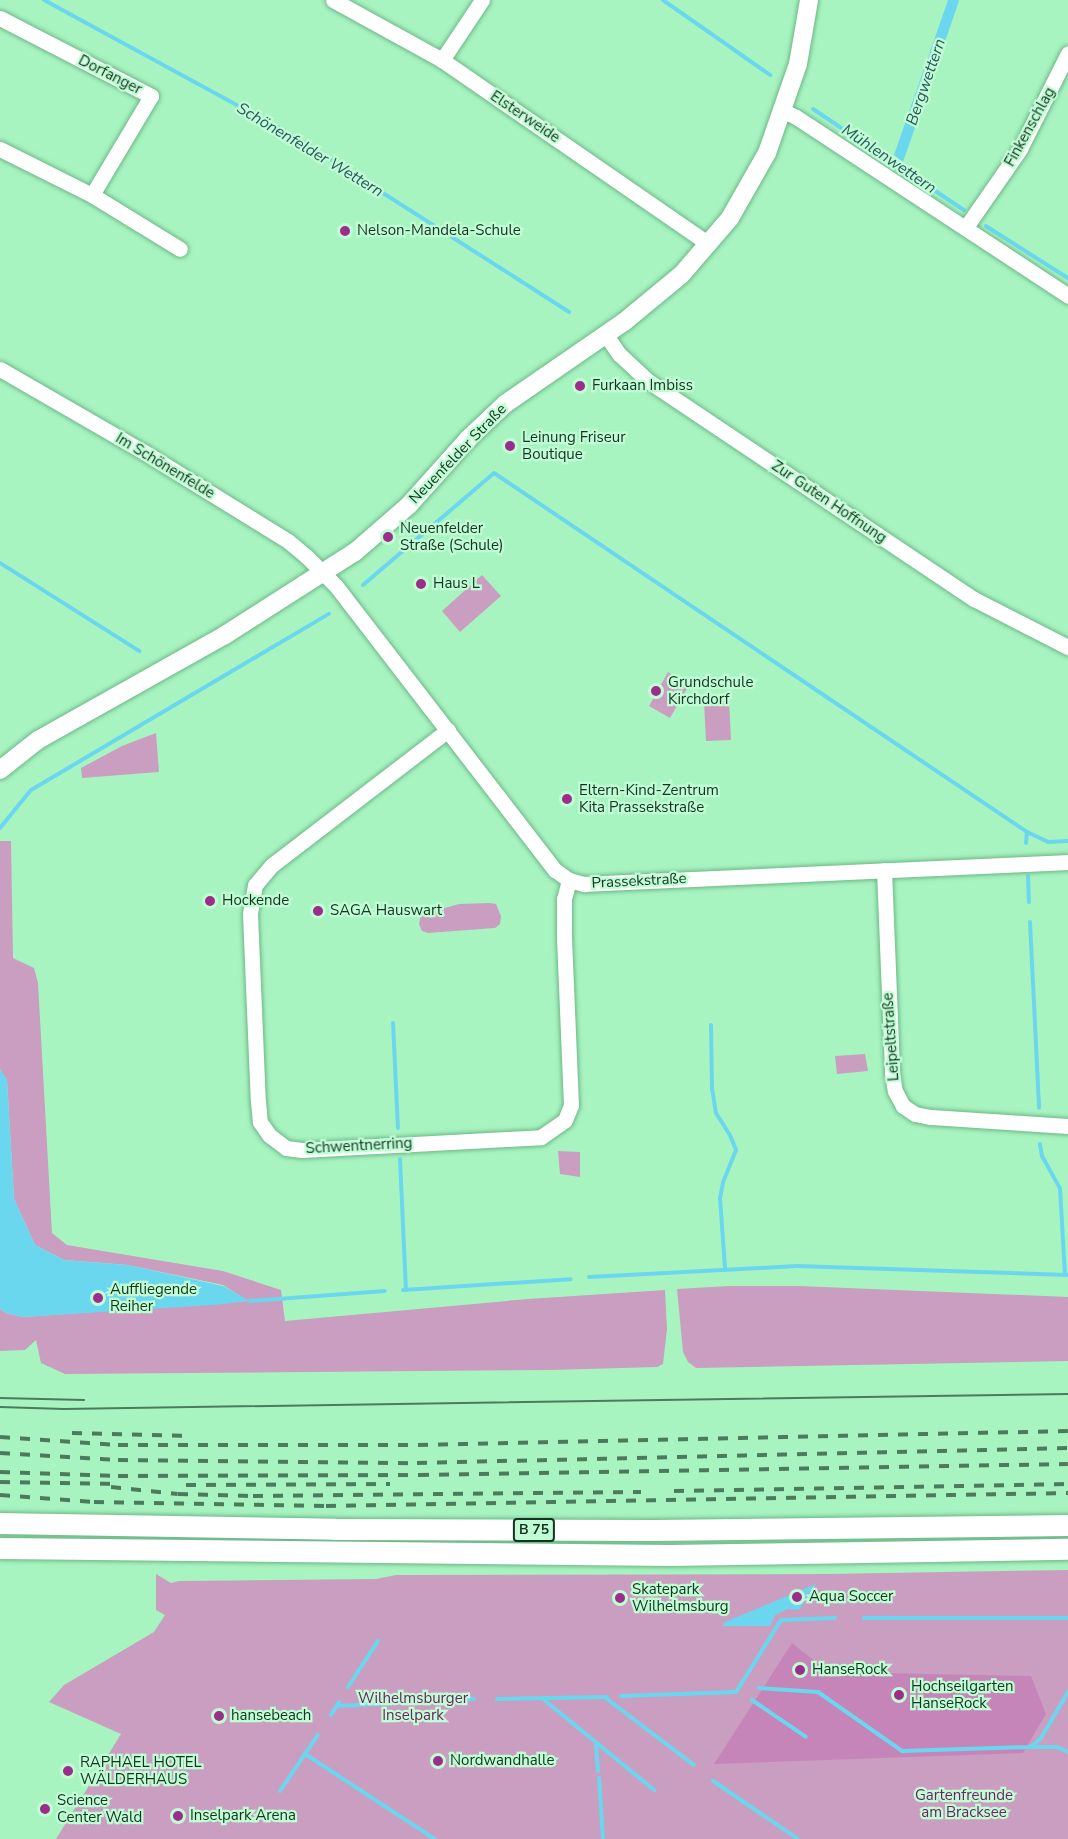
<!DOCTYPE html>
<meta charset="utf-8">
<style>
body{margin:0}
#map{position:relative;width:1068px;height:1839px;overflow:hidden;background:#a8f4c1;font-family:"Nunito Sans",sans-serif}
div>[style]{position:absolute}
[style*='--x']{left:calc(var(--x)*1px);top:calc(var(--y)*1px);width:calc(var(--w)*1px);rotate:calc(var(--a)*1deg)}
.green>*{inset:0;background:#ca9ec0}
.forest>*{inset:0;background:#c685b8}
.water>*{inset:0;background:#6bd7ef}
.stream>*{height:4px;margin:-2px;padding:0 2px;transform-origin:2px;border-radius:2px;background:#6bd7ef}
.roads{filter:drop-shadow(0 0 2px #6db787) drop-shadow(0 0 2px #6db787)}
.minor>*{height:15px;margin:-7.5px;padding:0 7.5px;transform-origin:7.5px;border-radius:7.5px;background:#fff}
.major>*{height:18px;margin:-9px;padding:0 9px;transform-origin:9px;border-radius:9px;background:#fff}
.highway>*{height:21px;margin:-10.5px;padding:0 10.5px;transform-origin:10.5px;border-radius:10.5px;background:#fff}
.tram>*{height:1.5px;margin:-0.75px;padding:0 0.75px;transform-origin:0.75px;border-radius:0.75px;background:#4c7b5c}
.rail>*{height:4px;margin-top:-2px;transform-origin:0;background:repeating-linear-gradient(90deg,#4c7b5c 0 10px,transparent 0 20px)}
.dots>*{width:16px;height:16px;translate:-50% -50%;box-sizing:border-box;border:3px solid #c1fdd4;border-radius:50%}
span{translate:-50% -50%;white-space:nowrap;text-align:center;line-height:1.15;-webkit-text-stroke:4.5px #c1fdd4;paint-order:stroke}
.shield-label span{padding:2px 4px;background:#c1fdd4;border:2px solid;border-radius:4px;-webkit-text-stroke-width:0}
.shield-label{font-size:14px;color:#143320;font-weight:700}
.street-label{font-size:15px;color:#143320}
.poi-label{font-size:15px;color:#143320}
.left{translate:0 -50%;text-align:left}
.park-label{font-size:15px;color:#6f2163}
.water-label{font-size:16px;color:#285762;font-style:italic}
</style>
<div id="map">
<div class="green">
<div style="clip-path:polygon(482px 575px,501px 596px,460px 632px,442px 611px)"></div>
<div style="clip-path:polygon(668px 672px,689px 685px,670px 718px,649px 706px)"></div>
<div style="clip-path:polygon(729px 701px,731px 740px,706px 741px,704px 702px)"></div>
<div style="clip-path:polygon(156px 733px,159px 772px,82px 778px,81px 768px,122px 746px)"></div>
<div style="clip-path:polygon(0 841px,11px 841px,13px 958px,34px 968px,38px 983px,52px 1233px,67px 1245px,223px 1271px,281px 1290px,285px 1321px,528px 1299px,665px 1290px,667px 1329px,663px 1364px,657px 1367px,551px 1370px,65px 1374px,41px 1363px,36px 1340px,25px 1350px,0 1351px,0 1309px,6px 1313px,23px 1317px,248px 1301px,223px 1285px,128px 1265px,64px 1260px,35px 1245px,14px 1199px,7px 1081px,0 1069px)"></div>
<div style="clip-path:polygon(490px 903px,496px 904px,501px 916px,500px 924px,495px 928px,428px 933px,422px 931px,419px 924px,422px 908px,428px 905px,445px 908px,459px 904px)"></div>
<div style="clip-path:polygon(865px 1054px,868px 1071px,837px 1074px,835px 1056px)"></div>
<div style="clip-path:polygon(558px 1151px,580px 1152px,580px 1177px,560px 1174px)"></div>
<div style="clip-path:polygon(729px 1286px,799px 1286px,1068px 1297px,1068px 1361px,696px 1368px,688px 1362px,683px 1352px,677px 1289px)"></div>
<div style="clip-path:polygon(1068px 1570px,1068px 1839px,56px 1839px,121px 1734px,49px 1702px,64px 1685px,154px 1632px,165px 1615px,156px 1610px,156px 1574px,171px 1583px,179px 1581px,376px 1579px,396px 1575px,825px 1574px)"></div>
</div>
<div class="forest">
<div style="clip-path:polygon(792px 1643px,828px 1672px,1031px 1676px,1046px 1714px,1023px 1753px,714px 1764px)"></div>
</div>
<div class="water">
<div style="clip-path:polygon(948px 0,959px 0,958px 4px,903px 162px,894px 155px)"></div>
<div style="clip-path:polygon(0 1069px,7px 1080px,14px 1199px,35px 1245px,64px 1260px,128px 1265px,223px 1286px,250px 1301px,213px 1305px,23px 1317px,6px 1313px,0 1309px)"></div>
<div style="clip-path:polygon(816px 1584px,799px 1610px,788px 1609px,775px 1615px,770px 1626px,722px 1626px,725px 1622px)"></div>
</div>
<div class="stream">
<div style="--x:44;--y:0;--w:288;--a:28.6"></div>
<div style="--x:297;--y:138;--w:323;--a:32.6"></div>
<div style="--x:663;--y:0;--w:131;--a:35"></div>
<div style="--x:813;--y:109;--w:182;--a:33.8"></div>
<div style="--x:986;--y:226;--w:97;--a:32.4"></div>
<div style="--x:0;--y:563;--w:165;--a:32.3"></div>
<div style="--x:363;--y:585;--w:172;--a:-40.5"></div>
<div style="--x:494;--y:473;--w:643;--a:33.96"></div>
<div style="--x:1027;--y:832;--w:23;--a:25"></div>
<div style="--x:1048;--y:842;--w:20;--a:-3"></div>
<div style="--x:0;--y:828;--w:49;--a:-50.8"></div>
<div style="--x:31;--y:790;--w:346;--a:-30.6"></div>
<div style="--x:1026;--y:843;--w:11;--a:-85"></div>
<div style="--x:1028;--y:876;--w:26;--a:88"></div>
<div style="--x:1030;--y:922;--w:186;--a:87.2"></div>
<div style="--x:393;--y:1023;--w:105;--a:87.3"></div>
<div style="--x:711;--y:1025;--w:63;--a:89.1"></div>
<div style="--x:712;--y:1088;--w:25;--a:81"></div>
<div style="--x:716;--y:1113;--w:26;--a:58"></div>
<div style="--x:730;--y:1135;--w:16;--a:68"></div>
<div style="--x:736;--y:1150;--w:35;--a:112"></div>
<div style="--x:723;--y:1183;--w:15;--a:101"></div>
<div style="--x:720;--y:1198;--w:70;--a:85.9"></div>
<div style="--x:1040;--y:1144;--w:12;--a:81"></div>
<div style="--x:1042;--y:1156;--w:37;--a:61"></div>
<div style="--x:1060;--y:1188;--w:87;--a:86.7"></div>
<div style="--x:400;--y:1159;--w:131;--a:87.4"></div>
<div style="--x:589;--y:1277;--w:208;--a:-3"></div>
<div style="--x:797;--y:1266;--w:271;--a:1.9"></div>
<div style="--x:403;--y:1290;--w:168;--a:-3.7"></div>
<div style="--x:250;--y:1301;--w:135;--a:-4.2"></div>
<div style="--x:864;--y:1618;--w:204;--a:0"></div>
<div style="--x:348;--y:1687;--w:55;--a:-56.9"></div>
<div style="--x:759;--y:1688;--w:59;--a:3.9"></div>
<div style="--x:818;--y:1692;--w:103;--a:35.1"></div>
<div style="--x:902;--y:1751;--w:129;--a:-1.8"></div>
<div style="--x:1031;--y:1747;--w:26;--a:0"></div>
<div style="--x:1057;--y:1747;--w:12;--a:24"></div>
<div style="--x:621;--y:1696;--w:115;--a:-2"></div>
<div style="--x:736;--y:1692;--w:85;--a:-58"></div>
<div style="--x:781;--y:1620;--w:54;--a:-2.1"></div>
<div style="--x:497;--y:1699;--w:110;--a:-1"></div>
<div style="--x:543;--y:1699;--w:144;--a:39.3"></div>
<div style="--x:607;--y:1699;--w:109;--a:37.2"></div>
<div style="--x:752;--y:1700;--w:65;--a:34.4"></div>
<div style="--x:337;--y:1706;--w:137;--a:-2.9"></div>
<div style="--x:331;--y:1715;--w:15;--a:-58"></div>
<div style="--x:596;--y:1743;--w:28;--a:86"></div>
<div style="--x:1032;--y:1746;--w:12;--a:-42"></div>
<div style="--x:1041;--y:1738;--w:53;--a:-59.6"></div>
<div style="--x:305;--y:1754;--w:23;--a:-56"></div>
<div style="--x:599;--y:1778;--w:61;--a:86.2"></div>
<div style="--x:713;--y:1781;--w:103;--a:34.3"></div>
<div style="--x:280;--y:1791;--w:45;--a:-56"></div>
<div style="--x:305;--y:1754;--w:155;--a:33.2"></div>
</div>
<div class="roads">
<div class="minor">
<div style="--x:333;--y:0;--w:124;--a:28.8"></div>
<div style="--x:442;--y:60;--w:324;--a:34.6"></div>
<div style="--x:0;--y:18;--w:170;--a:27.3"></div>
<div style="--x:151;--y:96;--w:115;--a:120.8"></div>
<div style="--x:442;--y:60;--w:72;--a:-56.3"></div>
<div style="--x:784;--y:111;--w:13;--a:27"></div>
<div style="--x:796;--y:117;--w:326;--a:33.3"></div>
<div style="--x:0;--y:149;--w:103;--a:26.6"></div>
<div style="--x:92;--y:195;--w:103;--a:31.5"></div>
<div style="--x:966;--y:227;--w:95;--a:-55.3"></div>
<div style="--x:1020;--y:149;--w:107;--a:-63.4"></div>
<div style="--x:606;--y:335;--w:23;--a:56"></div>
<div style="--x:619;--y:354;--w:40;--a:43"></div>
<div style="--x:648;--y:381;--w:392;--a:33.8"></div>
<div style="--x:974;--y:599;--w:106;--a:27.1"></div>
<div style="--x:0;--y:369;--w:166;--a:30"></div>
<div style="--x:144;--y:452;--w:169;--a:31.7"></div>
<div style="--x:288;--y:541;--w:25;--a:40"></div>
<div style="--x:307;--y:557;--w:41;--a:45"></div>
<div style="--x:336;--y:586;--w:359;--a:52.4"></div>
<div style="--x:555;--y:870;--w:17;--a:36"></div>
<div style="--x:569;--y:880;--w:16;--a:15"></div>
<div style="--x:584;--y:884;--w:484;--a:-2.6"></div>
<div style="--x:448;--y:730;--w:223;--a:142.5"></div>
<div style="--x:271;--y:866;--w:25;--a:130"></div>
<div style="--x:255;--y:885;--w:29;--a:100"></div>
<div style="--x:250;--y:914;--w:187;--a:87.6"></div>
<div style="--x:258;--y:1101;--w:21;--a:85"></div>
<div style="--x:260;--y:1122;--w:16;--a:55"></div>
<div style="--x:269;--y:1135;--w:21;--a:37"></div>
<div style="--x:286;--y:1148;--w:16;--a:7"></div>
<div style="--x:302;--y:1150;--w:205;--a:-3.1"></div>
<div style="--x:507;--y:1139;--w:34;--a:-3"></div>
<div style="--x:541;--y:1137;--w:29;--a:-35"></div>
<div style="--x:565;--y:1120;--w:16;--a:-68"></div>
<div style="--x:571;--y:1105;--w:168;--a:-92.4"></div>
<div style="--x:564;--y:937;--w:38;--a:-90"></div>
<div style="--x:564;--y:899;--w:20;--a:-75"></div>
<div style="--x:884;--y:870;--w:203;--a:87.7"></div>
<div style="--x:892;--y:1073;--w:18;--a:81"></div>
<div style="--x:895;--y:1091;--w:17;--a:62"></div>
<div style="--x:903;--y:1106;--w:14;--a:34"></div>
<div style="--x:915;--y:1114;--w:16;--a:11"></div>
<div style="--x:931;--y:1117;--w:137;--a:3.8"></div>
</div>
<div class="major">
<div style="--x:0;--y:770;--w:48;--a:-38.3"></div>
<div style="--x:38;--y:740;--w:214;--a:-29.3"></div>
<div style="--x:225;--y:635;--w:154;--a:-32.6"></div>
<div style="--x:355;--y:552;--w:72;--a:-41"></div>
<div style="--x:409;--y:505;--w:89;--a:-48.2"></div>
<div style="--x:468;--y:439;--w:51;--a:-43.4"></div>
<div style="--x:505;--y:404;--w:145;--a:-34.6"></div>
<div style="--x:624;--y:322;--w:75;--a:-39.6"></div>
<div style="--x:682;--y:274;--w:74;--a:-49.4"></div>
<div style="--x:730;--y:218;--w:75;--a:-60.4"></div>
<div style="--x:767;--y:153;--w:94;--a:-70.8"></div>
<div style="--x:798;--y:64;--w:65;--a:-80.2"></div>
</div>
<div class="highway">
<div style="--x:0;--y:1523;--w:335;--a:1"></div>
<div style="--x:335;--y:1529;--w:318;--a:0.2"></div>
<div style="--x:653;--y:1530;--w:415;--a:-0.7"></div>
<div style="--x:0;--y:1548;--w:670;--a:0.6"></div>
<div style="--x:670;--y:1555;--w:398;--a:-0.9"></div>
</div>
</div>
<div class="tram">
<div style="--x:0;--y:1398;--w:84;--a:1.4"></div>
<div style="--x:0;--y:1407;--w:64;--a:1.8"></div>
<div style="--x:64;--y:1409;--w:1004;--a:-0.86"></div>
</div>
<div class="rail">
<div style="--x:72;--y:1433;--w:120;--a:1.4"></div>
<div style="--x:0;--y:1437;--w:118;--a:3.9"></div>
<div style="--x:118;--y:1445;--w:300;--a:0"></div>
<div style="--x:418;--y:1445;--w:650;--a:-1.23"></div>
<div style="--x:0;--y:1453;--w:118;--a:3.4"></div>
<div style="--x:118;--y:1460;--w:299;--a:0.6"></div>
<div style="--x:417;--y:1463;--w:651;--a:-1.32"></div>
<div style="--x:0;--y:1472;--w:118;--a:1.9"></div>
<div style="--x:118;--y:1476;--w:301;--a:-0.2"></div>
<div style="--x:419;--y:1475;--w:649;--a:-0.97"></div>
<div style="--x:0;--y:1482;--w:120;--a:1"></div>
<div style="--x:186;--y:1485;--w:204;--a:-0.3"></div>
<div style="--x:111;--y:1487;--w:67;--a:6"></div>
<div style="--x:178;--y:1494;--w:75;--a:1.5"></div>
<div style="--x:253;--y:1496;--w:388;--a:-0.6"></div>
<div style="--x:674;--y:1491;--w:394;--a:-1"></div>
<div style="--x:0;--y:1495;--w:94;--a:4.3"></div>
<div style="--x:94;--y:1502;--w:232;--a:1"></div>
<div style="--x:326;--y:1506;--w:742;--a:-1"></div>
</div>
<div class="dots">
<div style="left:345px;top:231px;background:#9c2d8b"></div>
<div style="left:580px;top:386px;background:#9c2d8b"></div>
<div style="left:510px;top:446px;background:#9c2d8b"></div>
<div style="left:388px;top:537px;background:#9c2d8b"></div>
<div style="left:421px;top:584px;background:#9c2d8b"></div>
<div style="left:656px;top:691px;background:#9c2d8b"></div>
<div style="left:567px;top:799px;background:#9c2d8b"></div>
<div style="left:210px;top:901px;background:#9c2d8b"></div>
<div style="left:318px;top:911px;background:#9c2d8b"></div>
<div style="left:98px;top:1298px;background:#9c2d8b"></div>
<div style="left:797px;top:1597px;background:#9c2d8b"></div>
<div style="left:620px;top:1598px;background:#9c2d8b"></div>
<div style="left:800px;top:1670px;background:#9c2d8b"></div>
<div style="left:899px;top:1695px;background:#9c2d8b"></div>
<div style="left:219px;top:1716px;background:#9c2d8b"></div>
<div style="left:438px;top:1761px;background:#9c2d8b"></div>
<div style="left:68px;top:1771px;background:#9c2d8b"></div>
<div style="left:45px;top:1809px;background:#9c2d8b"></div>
<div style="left:178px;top:1816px;background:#9c2d8b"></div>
</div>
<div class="shield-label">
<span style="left:534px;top:1530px">B 75</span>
</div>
<div class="street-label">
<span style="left:110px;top:75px;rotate:27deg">Dorfanger</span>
<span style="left:525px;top:117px;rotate:34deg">Elsterweide</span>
<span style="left:1030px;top:127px;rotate:-61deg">Finkenschlag</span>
<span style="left:458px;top:454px;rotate:-46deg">Neuenfelder Straße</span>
<span style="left:165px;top:466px;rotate:31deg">Im Schönenfelde</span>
<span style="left:829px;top:502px;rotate:34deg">Zur Guten Hoffnung</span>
<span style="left:639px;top:881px;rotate:-3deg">Prassekstraße</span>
<span style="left:891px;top:1037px;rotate:-94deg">Leipeltstraße</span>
<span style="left:359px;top:1146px;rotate:-3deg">Schwentnerring</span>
</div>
<div class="poi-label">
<span class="left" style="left:357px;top:231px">Nelson-Mandela-Schule</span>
<span class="left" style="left:592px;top:386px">Furkaan Imbiss</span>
<span class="left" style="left:522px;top:446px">Leinung Friseur<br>Boutique</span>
<span class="left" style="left:400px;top:537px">Neuenfelder<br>Straße (Schule)</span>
<span class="left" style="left:433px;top:584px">Haus L</span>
<span class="left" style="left:668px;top:691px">Grundschule<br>Kirchdorf</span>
<span class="left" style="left:579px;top:799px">Eltern-Kind-Zentrum<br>Kita Prassekstraße</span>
<span class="left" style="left:222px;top:901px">Hockende</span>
<span class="left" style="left:330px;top:911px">SAGA Hauswart</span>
<span class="left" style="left:110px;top:1298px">Auffliegende<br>Reiher</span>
<span class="left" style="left:632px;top:1598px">Skatepark<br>Wilhelmsburg</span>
<span class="left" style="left:809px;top:1597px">Aqua Soccer</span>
<span class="left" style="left:812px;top:1670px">HanseRock</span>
<span class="left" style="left:911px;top:1695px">Hochseilgarten<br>HanseRock</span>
<span class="left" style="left:231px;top:1716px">hansebeach</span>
<span class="left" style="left:450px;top:1761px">Nordwandhalle</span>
<span class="left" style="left:80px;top:1771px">RAPHAEL HOTEL<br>WÄLDERHAUS</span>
<span class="left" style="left:57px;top:1809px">Science<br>Center Wald</span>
<span class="left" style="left:190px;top:1816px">Inselpark Arena</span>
</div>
<div class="park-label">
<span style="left:413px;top:1707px">Wilhelmsburger<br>Inselpark</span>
<span style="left:964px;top:1804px">Gartenfreunde<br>am Bracksee</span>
</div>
<div class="water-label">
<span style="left:926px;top:82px;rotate:-71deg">Bergwettern</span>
<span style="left:310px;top:150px;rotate:31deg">Schönenfelder Wettern</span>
<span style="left:889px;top:159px;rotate:34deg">Mühlenwettern</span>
</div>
</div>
